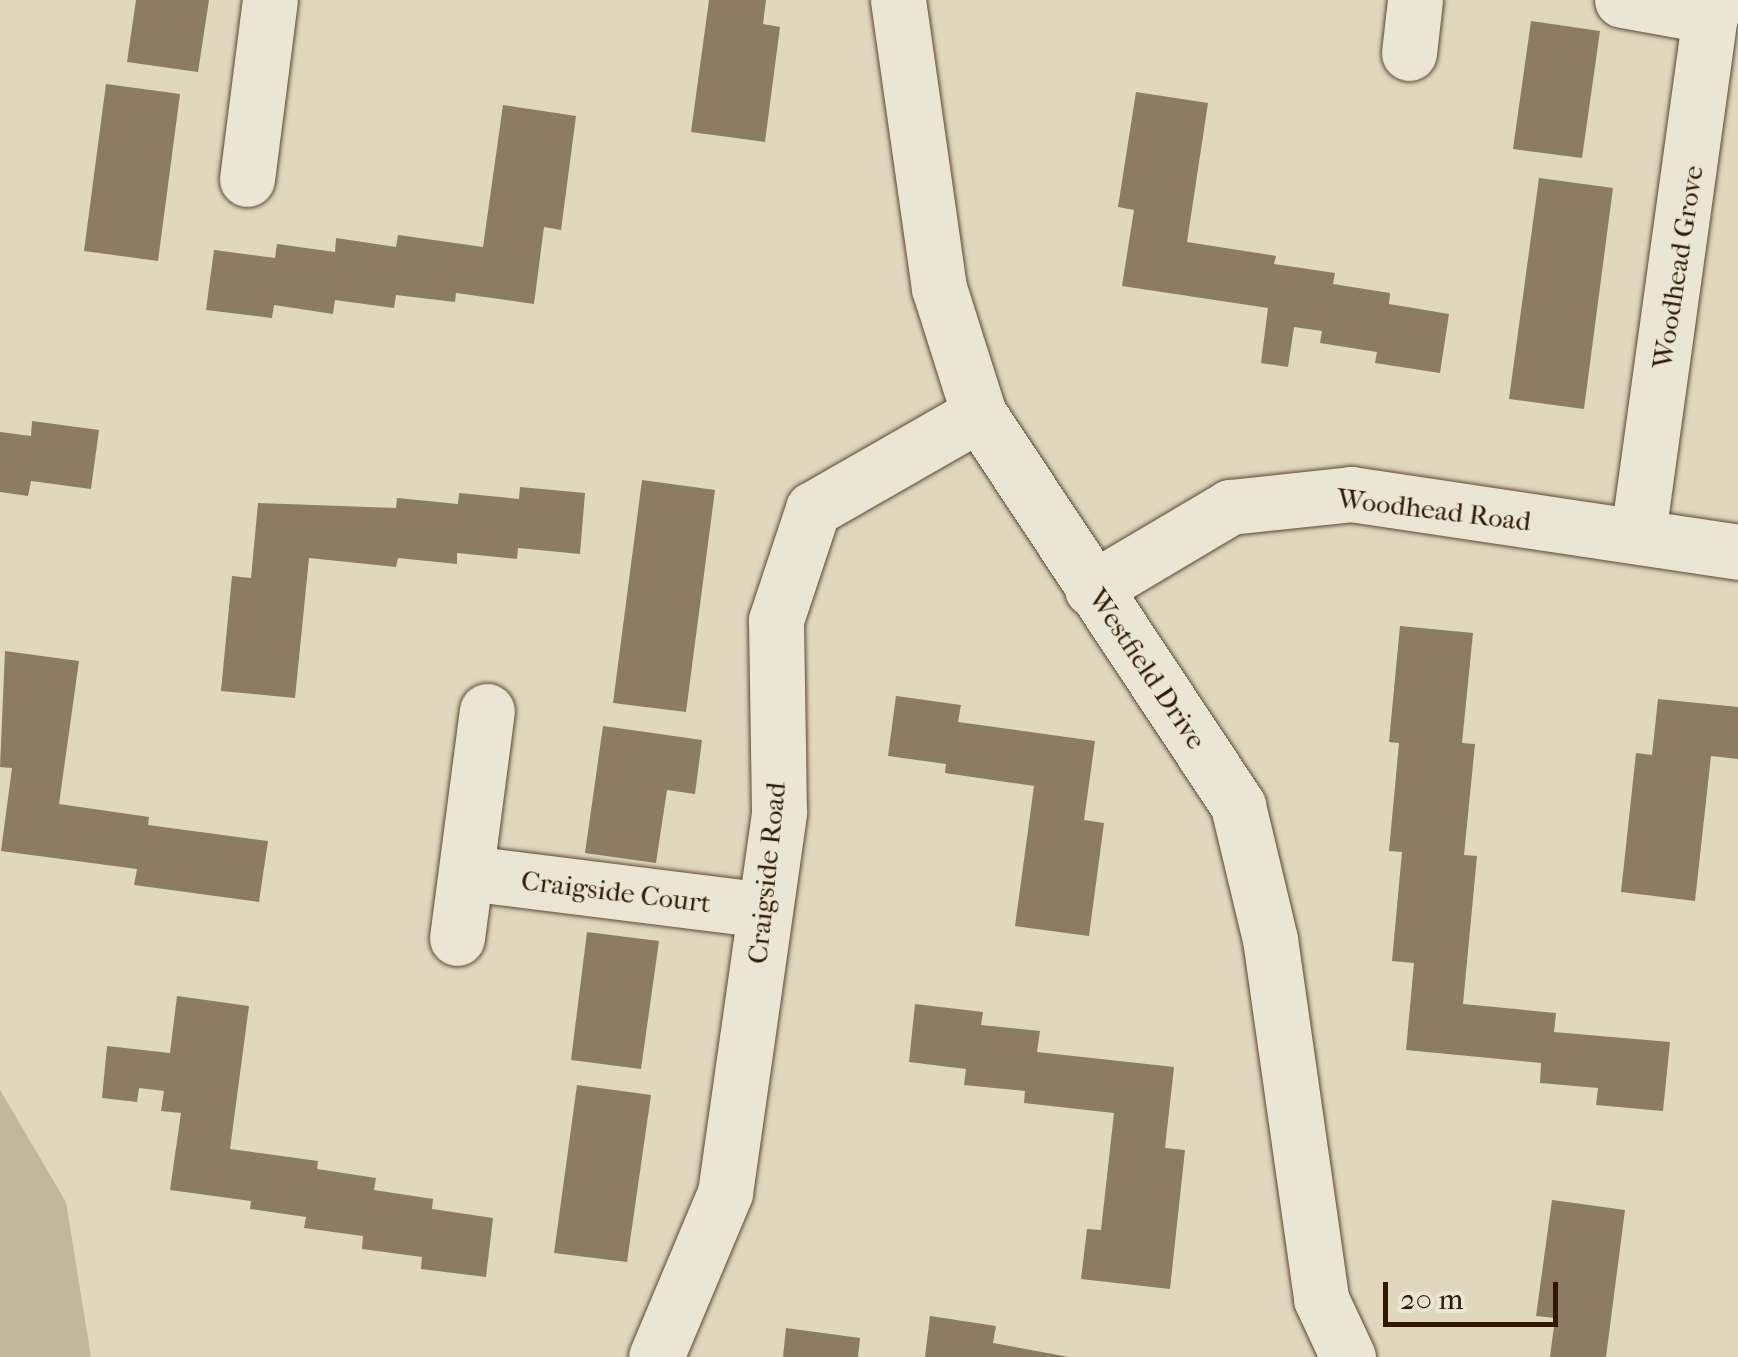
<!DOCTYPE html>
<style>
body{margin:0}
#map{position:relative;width:1738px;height:1357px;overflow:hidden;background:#dfd7be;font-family:"IM FELL French Canon",serif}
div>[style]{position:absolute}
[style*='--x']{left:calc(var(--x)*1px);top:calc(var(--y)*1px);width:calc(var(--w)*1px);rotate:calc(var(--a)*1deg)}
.green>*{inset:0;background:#c1b79e}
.building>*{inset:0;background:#8b7c63}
.roads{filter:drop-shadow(0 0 2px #5c4830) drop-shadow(0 0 2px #5c4830)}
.street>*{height:55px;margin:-27.5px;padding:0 27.5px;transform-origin:27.5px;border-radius:27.5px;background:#eae5d5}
.secondary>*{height:55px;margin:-27.5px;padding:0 27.5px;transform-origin:27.5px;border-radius:27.5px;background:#eae5d5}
span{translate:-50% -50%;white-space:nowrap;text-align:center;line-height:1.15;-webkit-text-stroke:8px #eae5d5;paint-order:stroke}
.street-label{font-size:28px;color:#301900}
.scale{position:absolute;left:1383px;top:1282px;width:175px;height:45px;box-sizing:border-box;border:5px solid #301900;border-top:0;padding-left:12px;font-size:30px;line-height:35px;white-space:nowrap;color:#301900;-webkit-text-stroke:8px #eae5d5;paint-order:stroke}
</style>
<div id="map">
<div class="green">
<div style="clip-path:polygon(0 1090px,66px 1202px,91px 1357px,0 1357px)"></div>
</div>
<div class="building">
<div style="clip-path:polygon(136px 0,209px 0,198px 72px,127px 62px)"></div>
<div style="clip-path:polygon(709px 0,766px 0,763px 24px,780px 27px,765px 142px,691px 132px)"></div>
<div style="clip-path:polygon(1531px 21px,1600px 31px,1582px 158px,1513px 149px)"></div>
<div style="clip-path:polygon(106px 84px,180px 94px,158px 261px,84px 251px)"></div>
<div style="clip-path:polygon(1136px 92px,1208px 103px,1187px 242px,1276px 256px,1274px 264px,1335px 273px,1333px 284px,1390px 293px,1389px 304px,1449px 314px,1440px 373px,1375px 363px,1377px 352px,1320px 343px,1322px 331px,1294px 327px,1288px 367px,1261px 363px,1268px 308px,1122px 286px,1134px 210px,1118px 207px)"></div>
<div style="clip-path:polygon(503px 105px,576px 116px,561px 230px,544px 227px,534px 304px,456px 293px,455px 302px,396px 295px,394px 308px,335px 300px,333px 314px,274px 305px,272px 318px,206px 310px,214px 250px,275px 258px,277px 244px,335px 252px,336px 238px,396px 247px,398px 235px,483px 247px)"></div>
<div style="clip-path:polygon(1539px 178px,1613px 188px,1584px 409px,1509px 399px)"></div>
<div style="clip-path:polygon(32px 421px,99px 430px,91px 489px,31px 481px,28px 496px,0 492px,0 432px,31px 436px)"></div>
<div style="clip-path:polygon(642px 480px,715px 490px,686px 712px,613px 703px)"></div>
<div style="clip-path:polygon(520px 487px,585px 493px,580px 554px,518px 548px,517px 559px,457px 553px,457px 564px,398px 558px,396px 567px,309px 558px,295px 698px,221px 691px,232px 576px,251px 578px,258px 503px,396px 508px,397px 498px,458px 504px,459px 493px,519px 499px)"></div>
<div style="clip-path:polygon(1400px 626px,1473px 633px,1462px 743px,1475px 744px,1464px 855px,1477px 856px,1463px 1004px,1556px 1013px,1554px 1032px,1670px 1042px,1663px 1111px,1596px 1105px,1598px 1088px,1540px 1083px,1541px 1063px,1406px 1050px,1414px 963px,1392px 961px,1402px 852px,1389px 851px,1399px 743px,1389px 742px)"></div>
<div style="clip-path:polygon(5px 651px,79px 661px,59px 804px,149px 817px,148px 825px,268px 841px,259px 902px,134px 885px,137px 869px,1px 851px,12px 768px,0 767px)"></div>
<div style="clip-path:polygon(896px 696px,961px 705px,958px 722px,1095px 741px,1084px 820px,1104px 823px,1089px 936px,1015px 926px,1034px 786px,945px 773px,946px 764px,888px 756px)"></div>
<div style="clip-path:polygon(1658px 699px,1738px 707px,1738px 759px,1711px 756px,1695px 901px,1621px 892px,1636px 753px,1652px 755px)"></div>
<div style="clip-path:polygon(603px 726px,702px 740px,695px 794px,667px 790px,656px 863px,585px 853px)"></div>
<div style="clip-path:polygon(587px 932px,659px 941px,641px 1069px,571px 1060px)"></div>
<div style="clip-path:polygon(177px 996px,249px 1006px,230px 1149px,318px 1161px,317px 1169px,376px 1178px,374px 1190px,433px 1199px,432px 1209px,493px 1218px,486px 1277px,421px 1269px,422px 1257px,362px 1249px,363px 1236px,304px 1228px,306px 1217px,250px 1209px,251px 1201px,170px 1190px,181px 1113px,161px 1111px,164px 1091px,139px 1088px,137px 1102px,102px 1098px,107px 1046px,170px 1053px)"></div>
<div style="clip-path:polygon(915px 1004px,983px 1012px,981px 1025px,1040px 1031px,1037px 1052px,1174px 1067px,1165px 1148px,1185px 1150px,1170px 1289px,1081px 1279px,1087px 1229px,1101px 1230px,1114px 1113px,1024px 1103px,1025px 1091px,964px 1085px,966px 1069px,909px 1062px)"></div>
<div style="clip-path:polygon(577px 1085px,651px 1095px,627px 1262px,554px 1253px)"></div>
<div style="clip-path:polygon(1552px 1200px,1625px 1210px,1606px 1357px,1550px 1357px,1555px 1318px,1536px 1316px)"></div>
<div style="clip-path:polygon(930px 1316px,996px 1326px,993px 1343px,1069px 1357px,925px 1357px)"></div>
<div style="clip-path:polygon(786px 1328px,860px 1338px,858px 1357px,783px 1357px)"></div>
</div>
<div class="roads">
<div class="street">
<div style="--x:1622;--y:0;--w:90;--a:10.2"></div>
<div style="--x:1409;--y:53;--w:53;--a:-83.5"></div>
<div style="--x:247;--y:179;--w:180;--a:-82.7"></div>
<div style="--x:1638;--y:534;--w:539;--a:-82.11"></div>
<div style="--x:1092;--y:589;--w:161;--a:-30.7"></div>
<div style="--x:1230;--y:507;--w:122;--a:-6.1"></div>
<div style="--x:1351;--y:494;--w:391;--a:8.5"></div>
<div style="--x:468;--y:873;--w:299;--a:7.1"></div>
<div style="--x:457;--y:938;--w:229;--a:-82.5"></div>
<div style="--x:656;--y:1357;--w:178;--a:-67.2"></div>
<div style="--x:725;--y:1193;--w:385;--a:-81.9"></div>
<div style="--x:779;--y:812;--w:192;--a:-90.9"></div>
<div style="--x:776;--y:620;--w:117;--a:-71.6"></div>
<div style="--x:813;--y:509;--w:191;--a:-29.8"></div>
</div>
<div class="secondary">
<div style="--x:898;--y:0;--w:291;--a:81.9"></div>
<div style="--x:939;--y:288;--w:132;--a:72.4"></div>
<div style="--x:979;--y:414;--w:470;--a:56.5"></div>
<div style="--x:1238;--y:806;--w:137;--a:76.5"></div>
<div style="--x:1270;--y:939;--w:364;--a:81.9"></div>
<div style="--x:1321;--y:1299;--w:64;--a:65"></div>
</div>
</div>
<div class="street-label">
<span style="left:1678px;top:267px;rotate:-81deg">Woodhead Grove</span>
<span style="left:1434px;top:510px;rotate:7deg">Woodhead Road</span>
<span style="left:1147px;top:669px;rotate:56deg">Westfield Drive</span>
<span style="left:767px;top:873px;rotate:-84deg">Craigside Road</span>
<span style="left:616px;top:892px;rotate:7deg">Craigside Court</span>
</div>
<div class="scale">20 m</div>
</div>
